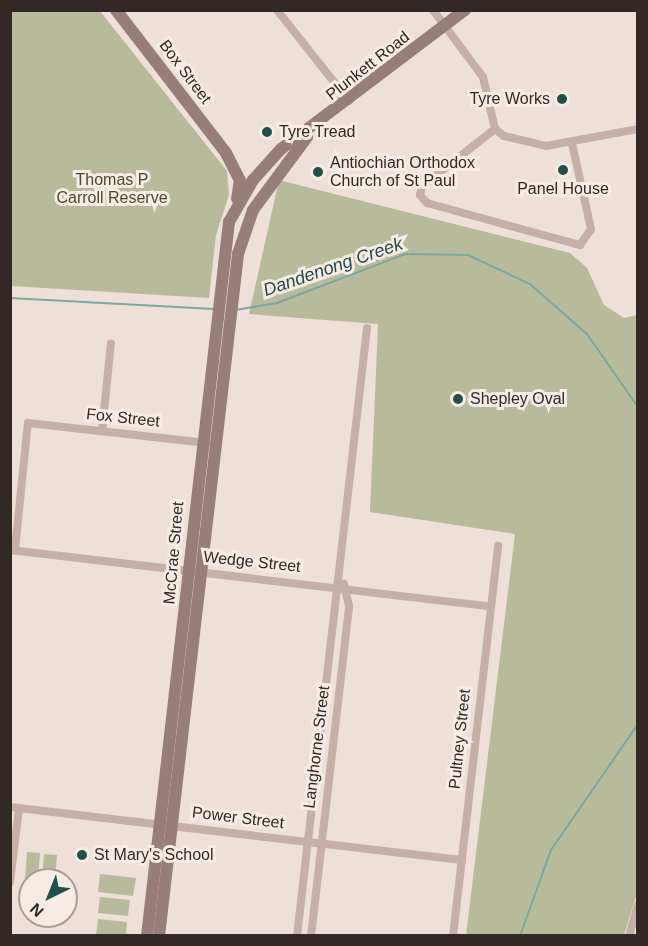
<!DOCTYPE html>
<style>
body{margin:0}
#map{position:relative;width:648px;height:946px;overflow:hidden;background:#eee0d9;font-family:Arial,sans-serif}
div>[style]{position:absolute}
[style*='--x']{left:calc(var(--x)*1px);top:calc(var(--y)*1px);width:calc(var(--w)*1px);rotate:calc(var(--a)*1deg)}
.green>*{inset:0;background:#b7bb9b}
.stream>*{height:2px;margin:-1px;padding:0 1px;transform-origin:1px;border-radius:1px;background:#7ba8a1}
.street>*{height:8px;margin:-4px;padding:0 4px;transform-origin:4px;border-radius:4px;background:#c5afa7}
.secondary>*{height:12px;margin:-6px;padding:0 6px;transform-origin:6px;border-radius:6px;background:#987e78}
.dots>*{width:16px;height:16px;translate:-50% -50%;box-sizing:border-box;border:3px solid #f6ebe5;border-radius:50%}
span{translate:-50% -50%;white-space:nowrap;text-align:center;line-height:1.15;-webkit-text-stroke:6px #f6ebe5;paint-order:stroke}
.street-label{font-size:16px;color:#322826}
.poi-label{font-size:16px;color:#322826}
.right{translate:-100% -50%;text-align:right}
.left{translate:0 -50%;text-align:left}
.park-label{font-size:16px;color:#484d2d}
.water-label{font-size:18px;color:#214f49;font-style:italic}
.frame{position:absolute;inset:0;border:12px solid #322826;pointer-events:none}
.north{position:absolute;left:18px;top:868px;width:60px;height:60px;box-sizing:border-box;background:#f6ebe5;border:2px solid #a89d99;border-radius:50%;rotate:223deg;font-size:16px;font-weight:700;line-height:24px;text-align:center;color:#322826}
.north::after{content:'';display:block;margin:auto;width:21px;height:27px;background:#214f49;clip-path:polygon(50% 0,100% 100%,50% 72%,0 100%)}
</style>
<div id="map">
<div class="green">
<div style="clip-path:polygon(10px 11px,100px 11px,227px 171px,229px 195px,216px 235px,209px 298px,11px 286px)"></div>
<div style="clip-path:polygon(279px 180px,570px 253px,587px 268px,604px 305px,624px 318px,637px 315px,638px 890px,624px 935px,466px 935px,515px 534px,370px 512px,378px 324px,249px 314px)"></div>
<div style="clip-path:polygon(27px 852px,40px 853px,38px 880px,25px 879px)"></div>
<div style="clip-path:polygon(44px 854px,57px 855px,55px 880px,42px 880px)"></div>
<div style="clip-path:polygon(100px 874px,136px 878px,133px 896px,98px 892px)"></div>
<div style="clip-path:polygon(100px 897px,130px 900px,128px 916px,98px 913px)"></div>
<div style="clip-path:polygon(98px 919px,127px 922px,126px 935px,96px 935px)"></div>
</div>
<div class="stream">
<div style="--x:10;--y:298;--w:204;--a:3.1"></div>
<div style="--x:235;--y:310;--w:43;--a:-9.5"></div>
<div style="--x:277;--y:303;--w:137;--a:-20.9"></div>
<div style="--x:405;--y:254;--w:63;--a:0.9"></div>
<div style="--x:468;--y:255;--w:68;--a:25.1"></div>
<div style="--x:530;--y:284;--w:76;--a:41.3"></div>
<div style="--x:587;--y:334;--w:89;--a:55.1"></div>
<div style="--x:520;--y:936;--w:91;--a:-70.2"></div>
<div style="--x:551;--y:850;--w:153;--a:-55.4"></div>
</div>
<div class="street">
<div style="--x:277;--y:10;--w:116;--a:51.6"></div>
<div style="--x:433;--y:10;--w:84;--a:53.3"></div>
<div style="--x:483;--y:77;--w:53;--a:77"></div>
<div style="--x:495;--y:129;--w:11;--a:38"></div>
<div style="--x:504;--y:136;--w:43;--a:13.4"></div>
<div style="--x:546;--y:146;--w:94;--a:-10.5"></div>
<div style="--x:495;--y:129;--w:93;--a:142"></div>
<div style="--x:422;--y:186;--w:9;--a:103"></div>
<div style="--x:420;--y:195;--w:11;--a:49"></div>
<div style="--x:427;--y:203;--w:159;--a:15.4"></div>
<div style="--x:580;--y:245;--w:19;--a:-55"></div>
<div style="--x:591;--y:229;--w:88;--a:-102.5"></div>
<div style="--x:102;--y:431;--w:88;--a:-84.2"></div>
<div style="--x:10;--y:550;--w:483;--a:6.7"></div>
<div style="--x:15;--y:550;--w:128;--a:-84.2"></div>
<div style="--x:28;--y:423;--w:180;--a:6.4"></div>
<div style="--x:10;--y:807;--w:455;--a:6.7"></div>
<div style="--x:10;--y:882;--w:74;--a:-83"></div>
<div style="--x:297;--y:936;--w:612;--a:-83.43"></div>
<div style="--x:311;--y:936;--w:332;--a:-83.4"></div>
<div style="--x:349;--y:606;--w:23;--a:-103"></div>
<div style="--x:453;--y:936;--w:393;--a:-83.4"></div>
<div style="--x:629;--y:936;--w:32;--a:-74"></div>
</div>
<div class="secondary">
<div style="--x:116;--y:10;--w:180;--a:52.4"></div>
<div style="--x:226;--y:153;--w:30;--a:63"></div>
<div style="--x:240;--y:180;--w:19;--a:99"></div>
<div style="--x:147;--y:936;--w:719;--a:-83.45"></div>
<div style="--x:229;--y:222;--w:48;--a:-60.3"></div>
<div style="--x:253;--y:180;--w:42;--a:-47.9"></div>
<div style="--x:281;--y:149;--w:231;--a:-37.1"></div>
<div style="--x:159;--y:936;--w:687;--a:-83.39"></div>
<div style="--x:238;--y:254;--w:46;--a:-71.2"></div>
<div style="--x:253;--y:210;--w:91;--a:-53.5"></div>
</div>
<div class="dots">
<div style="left:562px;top:99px;background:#214f49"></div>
<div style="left:267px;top:132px;background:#214f49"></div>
<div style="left:563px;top:170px;background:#214f49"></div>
<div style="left:318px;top:172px;background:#214f49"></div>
<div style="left:458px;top:399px;background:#214f49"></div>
<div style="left:82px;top:855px;background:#214f49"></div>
</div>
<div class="street-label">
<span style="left:368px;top:66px;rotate:-38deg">Plunkett Road</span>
<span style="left:185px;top:72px;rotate:53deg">Box Street</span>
<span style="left:123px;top:418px;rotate:6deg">Fox Street</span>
<span style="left:174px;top:553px;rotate:-85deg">McCrae Street</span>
<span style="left:252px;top:562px;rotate:6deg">Wedge Street</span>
<span style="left:460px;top:739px;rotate:-84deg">Pultney Street</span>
<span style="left:317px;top:747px;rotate:-83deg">Langhorne Street</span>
<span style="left:238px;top:818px;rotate:7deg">Power Street</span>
</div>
<div class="poi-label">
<span class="right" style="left:550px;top:99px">Tyre Works</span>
<span class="left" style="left:279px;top:132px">Tyre Tread</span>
<span class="left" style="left:330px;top:172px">Antiochian Orthodox<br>Church of St Paul</span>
<span style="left:563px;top:189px">Panel House</span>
<span class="left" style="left:470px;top:399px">Shepley Oval</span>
<span class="left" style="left:94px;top:855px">St Mary's School</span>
</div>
<div class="park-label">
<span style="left:112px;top:189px">Thomas P<br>Carroll Reserve</span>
</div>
<div class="water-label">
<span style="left:333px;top:267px;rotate:-19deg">Dandenong Creek</span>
</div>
<div class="frame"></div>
<div class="north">N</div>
</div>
